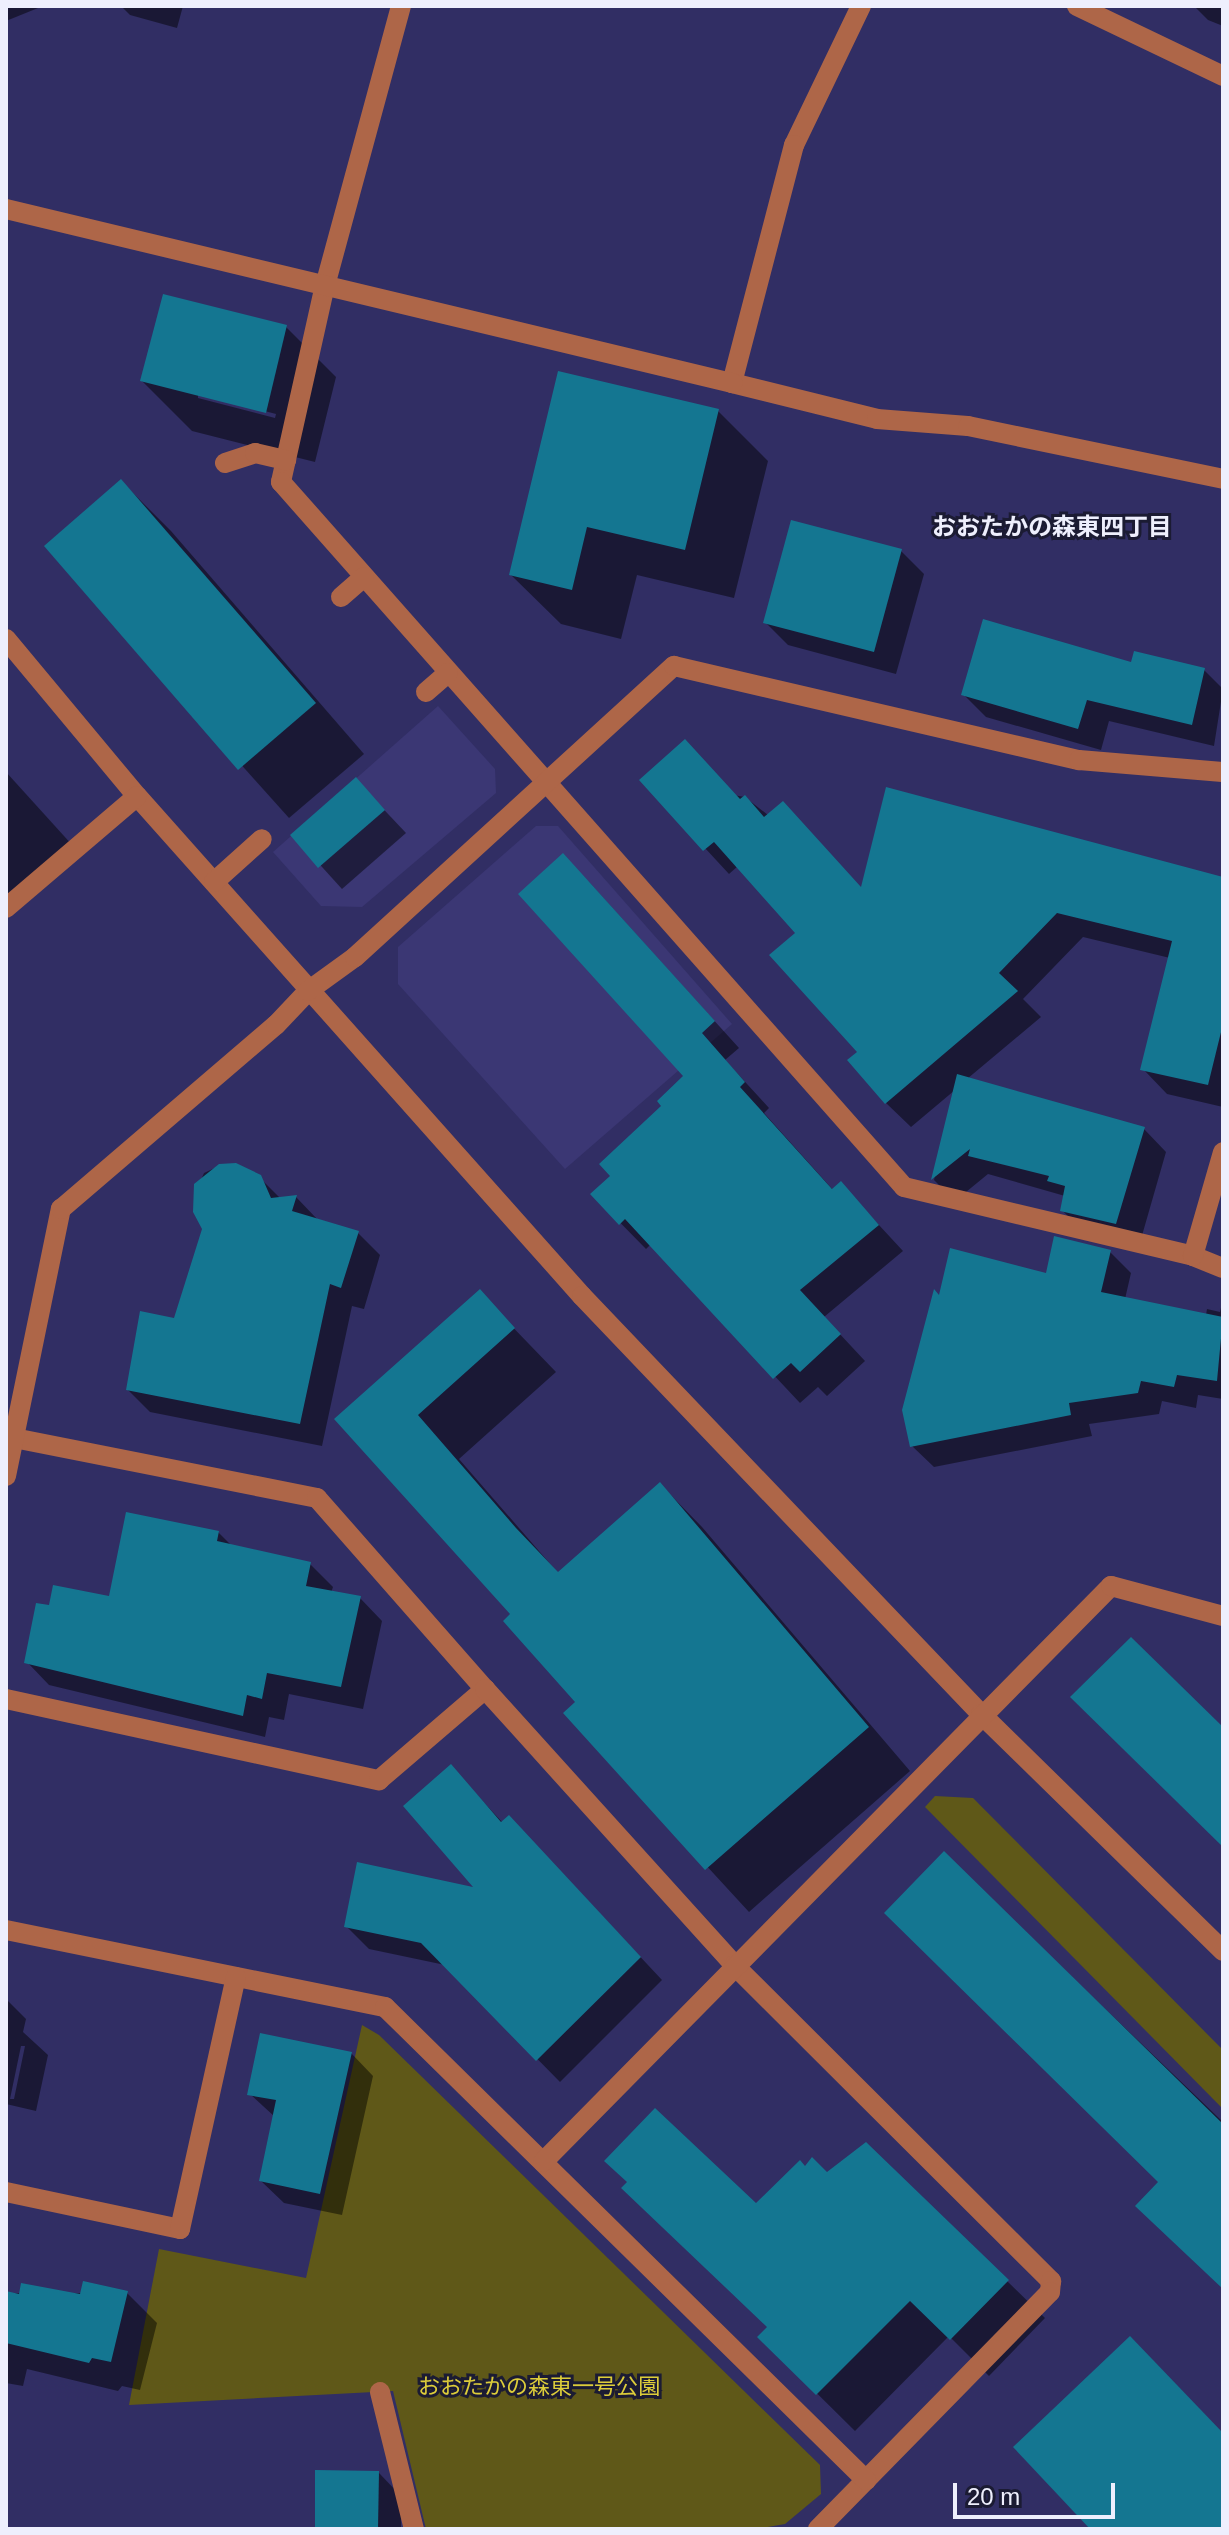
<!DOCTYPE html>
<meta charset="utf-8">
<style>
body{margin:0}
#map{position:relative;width:1229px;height:2535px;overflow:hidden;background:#312e64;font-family:Arial,"Noto Sans JP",sans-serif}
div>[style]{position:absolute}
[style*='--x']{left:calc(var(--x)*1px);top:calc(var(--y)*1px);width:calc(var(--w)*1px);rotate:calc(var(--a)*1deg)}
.built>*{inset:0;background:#3b3774}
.green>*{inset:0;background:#5f5818}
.shadow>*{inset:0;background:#0007}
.building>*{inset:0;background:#147691}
.minor>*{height:20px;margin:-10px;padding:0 10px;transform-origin:10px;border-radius:10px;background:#ae6648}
span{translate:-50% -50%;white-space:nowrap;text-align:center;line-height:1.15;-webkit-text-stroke:6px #1b1b33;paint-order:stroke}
.park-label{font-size:22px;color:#ddcd3a}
.neighbourhood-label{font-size:24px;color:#eeeffd;font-weight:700}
.frame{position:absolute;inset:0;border:8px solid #eeeffd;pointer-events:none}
.scale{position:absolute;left:953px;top:2483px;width:162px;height:36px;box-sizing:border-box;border:4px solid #eeeffd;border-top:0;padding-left:10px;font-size:24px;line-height:28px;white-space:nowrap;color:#eeeffd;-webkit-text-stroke:6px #1b1b33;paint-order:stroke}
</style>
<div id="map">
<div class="built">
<div style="clip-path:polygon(438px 706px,495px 769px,496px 793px,362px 907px,321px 906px,273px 852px)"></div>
<div style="clip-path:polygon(536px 826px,558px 826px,732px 1024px,565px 1169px,398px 984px,398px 947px)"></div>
</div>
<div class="green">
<div style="clip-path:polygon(935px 1796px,973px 1798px,1223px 2050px,1223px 2109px,925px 1807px)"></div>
<div style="clip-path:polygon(362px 2025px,379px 2035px,820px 2465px,821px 2494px,785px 2524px,757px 2529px,426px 2529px,393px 2391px,129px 2405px,159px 2249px,306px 2278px)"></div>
</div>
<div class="shadow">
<div style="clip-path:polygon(6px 6px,43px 6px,6px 21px)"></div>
<div style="clip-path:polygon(121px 6px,183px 6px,177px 28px,130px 15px)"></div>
<div style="clip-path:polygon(1194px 6px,1223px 6px,1223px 26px,1208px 20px)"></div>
<div style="clip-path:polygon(evenodd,286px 327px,336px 377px,315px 462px,192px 431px,142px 381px,286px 327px,198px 394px,276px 414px,275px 418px,198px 398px,198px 394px)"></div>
<div style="clip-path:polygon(718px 411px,768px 461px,734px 598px,637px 575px,621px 639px,561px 624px,511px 575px)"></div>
<div style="clip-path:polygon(121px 481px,171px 531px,364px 754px,289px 818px,46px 547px)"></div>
<div style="clip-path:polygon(901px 551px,924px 574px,896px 674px,788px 645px,765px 622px)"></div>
<div style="clip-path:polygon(1133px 665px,1204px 670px,1223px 689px,1214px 746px,1109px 721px,1101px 750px,986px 717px,963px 694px)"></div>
<div style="clip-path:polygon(6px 772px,74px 847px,14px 900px,6px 892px)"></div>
<div style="clip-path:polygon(356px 780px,406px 833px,342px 889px,293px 835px)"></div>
<div style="clip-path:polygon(642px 780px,745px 797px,862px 889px,1223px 879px,1223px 1107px,1167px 1094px,1143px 1069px,1170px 958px,1083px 937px,1023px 999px,1041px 1017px,967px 1079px,1144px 1129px,1166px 1152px,1139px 1246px,1084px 1233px,1062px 1210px,1065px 1196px,988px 1174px,955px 1201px,934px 1180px,955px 1090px,911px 1127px,886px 1103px,798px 933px,738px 866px,729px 874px)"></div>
<div style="clip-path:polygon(588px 881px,739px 1048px,725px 1060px,769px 1108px,764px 1113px,834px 1191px,841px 1184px,903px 1251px,824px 1317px,865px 1361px,827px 1396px,818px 1387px,800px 1403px,651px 1244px,646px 1249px,592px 1194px,613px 1176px,686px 1076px)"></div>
<div style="clip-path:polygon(219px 1166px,259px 1177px,281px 1199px,296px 1197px,318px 1220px,358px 1233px,380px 1255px,364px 1309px,352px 1306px,322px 1446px,150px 1412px,128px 1390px,175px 1320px,204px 1229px,194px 1196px,204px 1173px)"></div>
<div style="clip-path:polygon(1110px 1252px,1131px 1273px,1125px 1299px,1206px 1315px,1207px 1309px,1220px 1312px,1223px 1299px,1223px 1399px,1198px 1395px,1196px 1408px,1162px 1401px,1159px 1414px,1089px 1424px,1092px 1436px,934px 1467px,912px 1446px,940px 1298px,1047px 1276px)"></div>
<div style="clip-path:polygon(479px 1292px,556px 1372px,459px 1459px,559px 1574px,660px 1484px,702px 1527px,910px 1771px,749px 1912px,566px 1713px,578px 1702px,513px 1614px,337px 1419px)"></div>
<div style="clip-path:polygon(218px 1532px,232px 1546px,310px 1564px,333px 1587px,331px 1593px,360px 1598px,382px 1621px,363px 1709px,289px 1694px,284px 1720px,269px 1717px,265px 1737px,49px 1685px,27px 1662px,51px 1608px,110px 1598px)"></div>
<div style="clip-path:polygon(451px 1767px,503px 1823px,531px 1840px,662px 1980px,560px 2082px,445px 1965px,369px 1949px,346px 1926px,479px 1891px)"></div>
<div style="clip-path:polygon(944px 1854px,1223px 2122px,1223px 2289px,1160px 2182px)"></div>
<div style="clip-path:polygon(evenodd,6px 1999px,26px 2019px,23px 2032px,48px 2055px,36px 2111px,6px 2104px,6px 1999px,21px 2046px,25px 2046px,14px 2099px,10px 2099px,21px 2046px)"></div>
<div style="clip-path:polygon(351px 2053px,373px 2076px,342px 2215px,284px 2203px,261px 2181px,275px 2117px,250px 2094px)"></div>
<div style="clip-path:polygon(805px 2168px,1007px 2281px,1045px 2318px,989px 2376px,949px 2336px,855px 2431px,760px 2337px,769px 2328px,756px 2206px)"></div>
<div style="clip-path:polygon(6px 2293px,127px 2293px,157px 2323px,140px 2390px,122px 2386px,118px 2391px,27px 2369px,23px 2386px,6px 2383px)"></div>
<div style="clip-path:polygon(379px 2473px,401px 2496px,401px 2529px,317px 2529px)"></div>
</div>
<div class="building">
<div style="clip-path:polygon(163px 294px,287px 325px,266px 413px,140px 381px)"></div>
<div style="clip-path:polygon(558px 371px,719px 409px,685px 550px,587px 527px,572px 590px,509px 575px)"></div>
<div style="clip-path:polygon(121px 479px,316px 703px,238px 770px,44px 546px)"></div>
<div style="clip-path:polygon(791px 520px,902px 549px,874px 652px,763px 623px)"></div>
<div style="clip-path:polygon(983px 619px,1131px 662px,1134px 651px,1205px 668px,1192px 725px,1087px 700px,1078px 729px,961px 695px)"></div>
<div style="clip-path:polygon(685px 739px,740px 799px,745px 795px,764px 817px,783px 801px,861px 887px,886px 787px,1223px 877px,1223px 1024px,1208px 1085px,1140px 1070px,1172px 941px,1057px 913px,999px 973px,1018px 991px,885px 1104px,847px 1060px,857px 1052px,769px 955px,795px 933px,714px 842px,703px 851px,639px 780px)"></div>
<div style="clip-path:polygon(356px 777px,385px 810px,318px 868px,290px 835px)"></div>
<div style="clip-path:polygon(563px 853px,715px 1021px,702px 1033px,745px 1082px,740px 1087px,832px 1189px,841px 1181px,879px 1225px,800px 1290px,841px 1334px,800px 1372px,791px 1363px,773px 1379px,625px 1219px,619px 1225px,590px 1194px,610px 1176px,599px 1164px,661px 1106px,657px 1101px,683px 1076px,518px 894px)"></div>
<div style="clip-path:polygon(957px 1074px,1145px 1127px,1116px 1224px,1060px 1211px,1065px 1186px,1047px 1181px,1049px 1176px,968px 1156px,970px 1149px,931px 1180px)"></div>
<div style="clip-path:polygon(236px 1163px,261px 1175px,271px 1198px,297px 1195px,292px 1211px,359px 1231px,341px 1288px,330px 1284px,300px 1424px,126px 1390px,140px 1311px,174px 1318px,202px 1229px,193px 1212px,194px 1184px,219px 1164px)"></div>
<div style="clip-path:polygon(1054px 1236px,1111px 1250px,1101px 1292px,1223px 1317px,1217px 1381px,1177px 1375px,1174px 1387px,1141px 1381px,1138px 1393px,1069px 1403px,1071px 1415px,910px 1447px,902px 1410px,934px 1289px,939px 1295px,950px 1248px,1046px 1273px)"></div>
<div style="clip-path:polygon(480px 1289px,515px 1328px,418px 1415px,516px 1528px,558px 1572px,660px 1482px,869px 1727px,705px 1870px,563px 1713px,575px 1702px,503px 1621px,510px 1614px,334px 1419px)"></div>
<div style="clip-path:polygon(126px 1512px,219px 1531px,217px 1541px,311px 1562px,306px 1586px,361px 1596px,341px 1687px,267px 1673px,262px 1699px,247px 1695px,243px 1716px,24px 1663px,36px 1603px,49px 1605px,53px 1585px,109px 1596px)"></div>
<div style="clip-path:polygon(1131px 1637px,1223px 1727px,1223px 1847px,1070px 1697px)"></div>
<div style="clip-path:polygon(451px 1764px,501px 1822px,509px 1815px,641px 1957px,536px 2061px,421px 1943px,344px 1927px,357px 1862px,473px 1887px,403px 1806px)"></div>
<div style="clip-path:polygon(944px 1851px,1223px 2124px,1223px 2289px,1135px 2206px,1158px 2182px,884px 1913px)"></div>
<div style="clip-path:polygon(260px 2033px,352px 2052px,320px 2194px,259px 2181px,276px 2100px,247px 2095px)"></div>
<div style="clip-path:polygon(655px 2108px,756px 2203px,800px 2160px,805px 2166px,812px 2157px,827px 2172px,866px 2142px,1009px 2280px,950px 2340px,910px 2301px,816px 2395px,757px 2337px,767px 2327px,621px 2188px,627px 2182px,604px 2161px)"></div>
<div style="clip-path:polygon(83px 2281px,128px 2291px,111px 2362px,92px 2358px,89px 2363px,6px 2343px,6px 2291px,19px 2294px,21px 2283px,80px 2294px)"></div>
<div style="clip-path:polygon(1130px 2336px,1223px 2433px,1223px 2529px,1090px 2529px,1013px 2447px)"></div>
<div style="clip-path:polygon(315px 2470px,379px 2471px,378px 2529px,315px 2529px)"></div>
</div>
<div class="minor">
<div style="--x:401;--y:6;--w:289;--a:105.2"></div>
<div style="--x:325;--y:285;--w:202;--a:102.6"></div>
<div style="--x:281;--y:482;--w:941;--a:48.53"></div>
<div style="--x:904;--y:1187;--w:297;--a:13.4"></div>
<div style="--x:1193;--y:1256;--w:32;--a:22"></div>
<div style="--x:861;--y:6;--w:154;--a:115.7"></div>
<div style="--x:794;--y:145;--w:246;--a:104.6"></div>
<div style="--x:732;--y:383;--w:149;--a:13.9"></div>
<div style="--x:877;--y:419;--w:91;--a:4.4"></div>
<div style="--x:968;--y:426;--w:260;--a:11.7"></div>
<div style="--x:1077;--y:6;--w:162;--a:25.6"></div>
<div style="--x:6;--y:209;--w:747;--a:13.48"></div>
<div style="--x:225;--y:463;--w:32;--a:-18"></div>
<div style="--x:255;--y:453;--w:32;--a:13"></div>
<div style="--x:341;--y:597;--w:30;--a:-41"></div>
<div style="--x:6;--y:639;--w:204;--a:50.2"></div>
<div style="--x:137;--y:796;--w:669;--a:48.33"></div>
<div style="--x:582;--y:1296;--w:578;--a:46.33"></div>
<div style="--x:981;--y:1714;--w:339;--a:44.4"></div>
<div style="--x:426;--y:692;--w:29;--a:-41"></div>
<div style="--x:214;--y:882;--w:64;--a:-41.9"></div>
<div style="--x:6;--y:908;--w:172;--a:-40.5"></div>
<div style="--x:1193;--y:1256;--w:108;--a:-73.9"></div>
<div style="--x:14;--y:1438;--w:309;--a:11.2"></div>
<div style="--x:317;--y:1498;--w:254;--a:48.7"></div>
<div style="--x:6;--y:1476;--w:273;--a:-78.4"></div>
<div style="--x:61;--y:1209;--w:283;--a:-40.6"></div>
<div style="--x:276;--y:1025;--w:47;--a:-46.7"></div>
<div style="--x:308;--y:991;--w:58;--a:-35.9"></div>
<div style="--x:355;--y:957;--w:432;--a:-42.4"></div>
<div style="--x:674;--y:666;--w:416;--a:13.1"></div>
<div style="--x:1079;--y:760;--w:144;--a:4.8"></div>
<div style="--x:6;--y:1699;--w:382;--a:12.3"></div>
<div style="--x:379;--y:1780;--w:140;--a:-40.6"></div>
<div style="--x:485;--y:1689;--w:372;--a:47.9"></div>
<div style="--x:734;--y:1965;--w:448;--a:44.9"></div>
<div style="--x:1051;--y:2281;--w:11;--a:95"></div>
<div style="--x:1050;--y:2292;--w:332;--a:134.4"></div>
<div style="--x:6;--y:1930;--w:387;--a:11.5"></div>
<div style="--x:385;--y:2007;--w:675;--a:44.52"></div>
<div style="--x:543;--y:2162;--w:809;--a:-45.4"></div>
<div style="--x:1111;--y:1586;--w:116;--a:15"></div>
<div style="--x:6;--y:2192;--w:178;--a:12"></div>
<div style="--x:180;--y:2229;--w:258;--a:-77.5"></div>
<div style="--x:380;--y:2392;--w:141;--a:76.1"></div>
</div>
<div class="park-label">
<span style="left:539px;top:2387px">おおたかの森東一号公園</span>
</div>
<div class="neighbourhood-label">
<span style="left:1052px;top:527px">おおたかの森東四丁目</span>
</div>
<div class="frame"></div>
<div class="scale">20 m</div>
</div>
